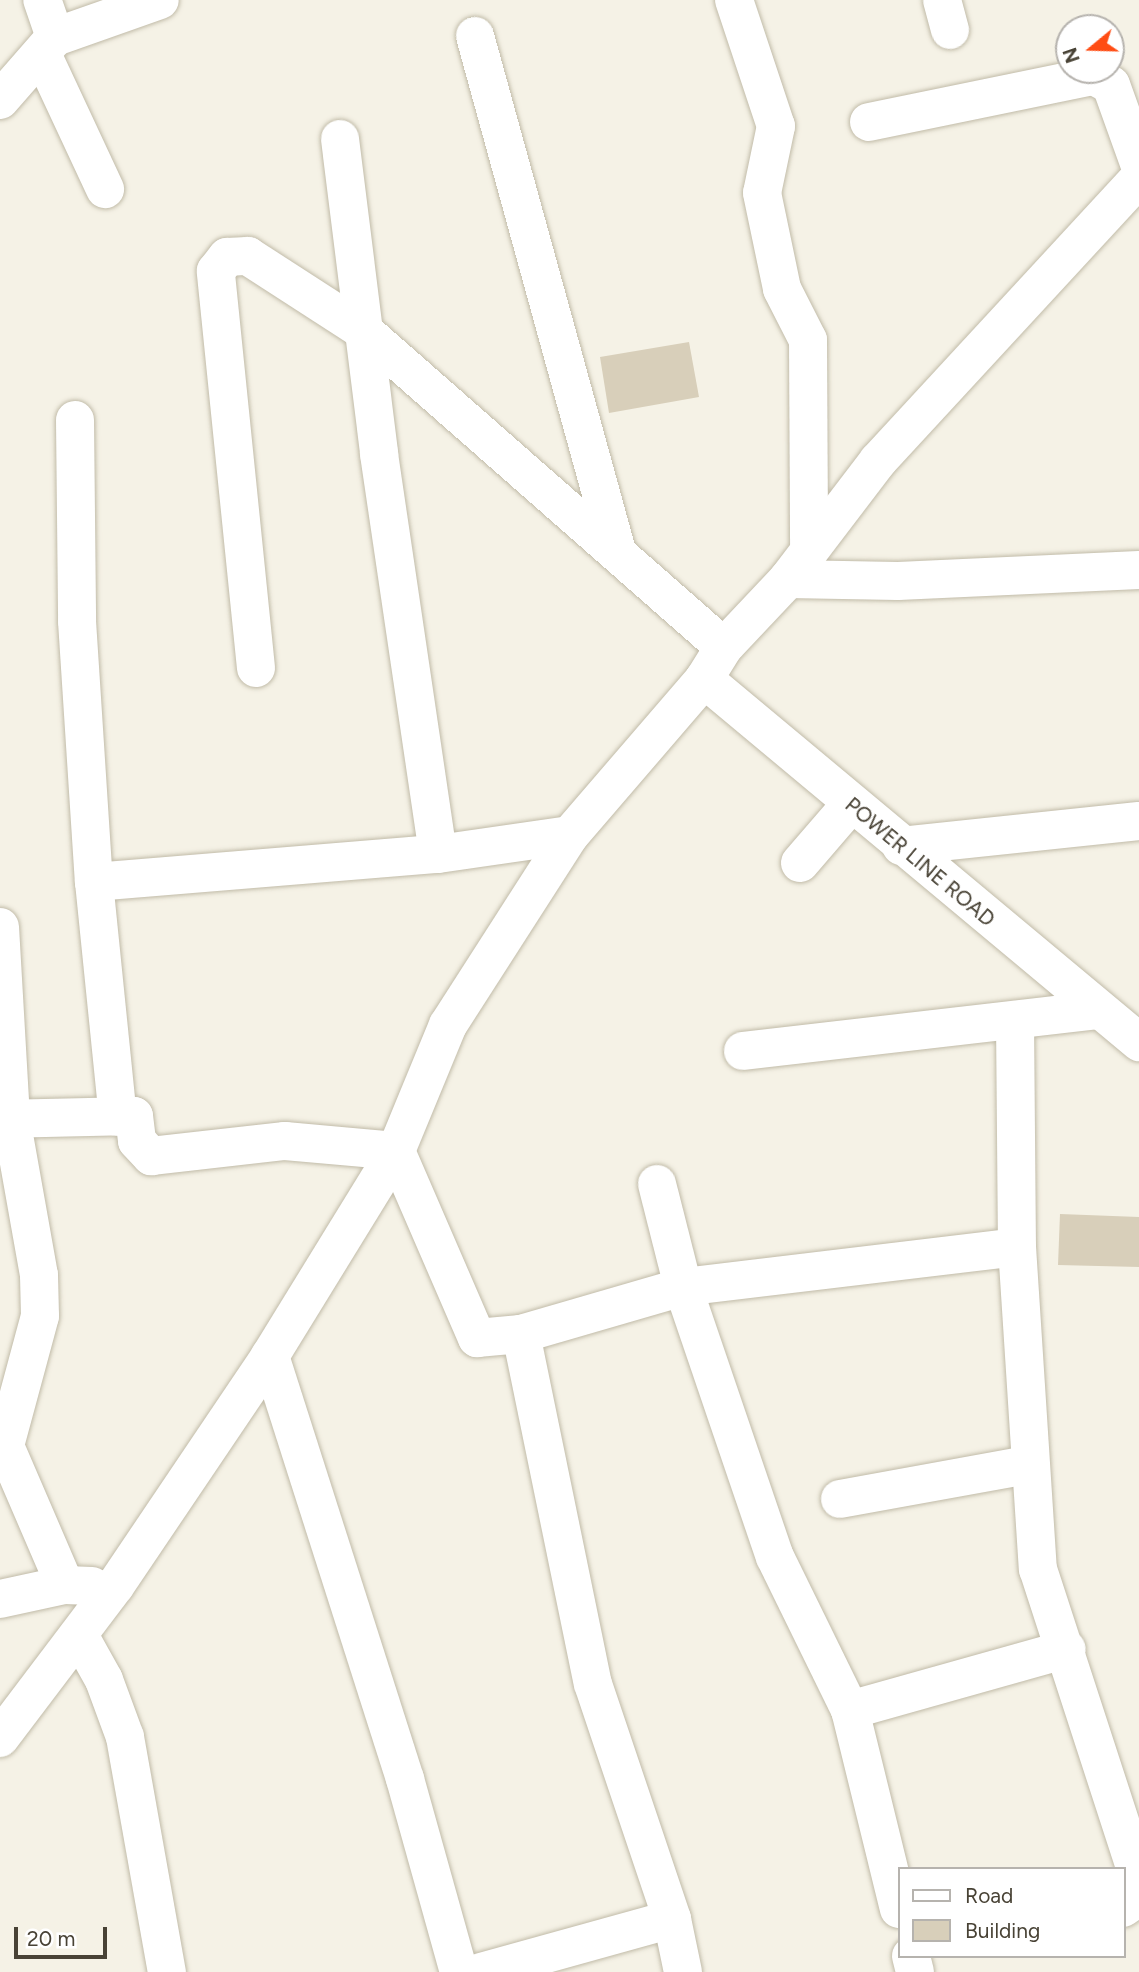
<!DOCTYPE html>
<style>
body{margin:0}
#map{position:relative;width:1139px;height:1972px;overflow:hidden;background:#f5f2e6;font-family:Figtree,sans-serif}
div>[style]{position:absolute}
[style*='--x']{left:calc(var(--x)*1px);top:calc(var(--y)*1px);width:calc(var(--w)*1px);rotate:calc(var(--a)*1deg)}
.building>*{inset:0;background:#d8cfba}
.roads{filter:drop-shadow(0 0 2px #c1bba8) drop-shadow(0 0 2px #c1bba8)}
.minor>*{height:38px;margin:-19px;padding:0 19px;transform-origin:19px;border-radius:19px;background:#fff}
span{translate:-50% -50%;white-space:nowrap;text-align:center;line-height:1.15;-webkit-text-stroke:5px #fff;paint-order:stroke}
.street-label{font-size:21px;color:#484235}
.legend{position:absolute;left:898px;top:1867px;width:228px;height:91px;box-sizing:border-box;background:#fff;border:2px solid #b6b3ae;margin:0;padding:9px 12px;list-style:none;font-size:21px;color:#484235}
.legend li{display:flex;align-items:center;gap:14px;height:35px}
.legend b{width:35px;border:2px solid #b6b3ae}
.north{position:absolute;left:1055px;top:14px;width:70px;height:70px;box-sizing:border-box;background:#fff;border:2px solid #b6b3ae;border-radius:50%;rotate:251deg;font-size:19px;font-weight:700;line-height:28px;text-align:center;color:#484235}
.north::after{content:'';display:block;margin:auto;width:24px;height:32px;background:#ff4c13;clip-path:polygon(50% 0,100% 100%,50% 72%,0 100%)}
.scale{position:absolute;left:14px;top:1927px;width:93px;height:32px;box-sizing:border-box;border:4px solid #484235;border-top:0;padding-left:9px;font-size:21px;line-height:24px;white-space:nowrap;color:#484235;-webkit-text-stroke:5px #fff;paint-order:stroke}
</style>
<div id="map">
<div class="building">
<div style="clip-path:polygon(689px 342px,699px 397px,609px 413px,600px 357px)"></div>
<div style="clip-path:polygon(1060px 1214px,1139px 1217px,1139px 1267px,1058px 1265px)"></div>
</div>
<div class="roads">
<div class="minor">
<div style="--x:734;--y:0;--w:133;--a:71.6"></div>
<div style="--x:776;--y:126;--w:68;--a:101.8"></div>
<div style="--x:762;--y:193;--w:98;--a:78.2"></div>
<div style="--x:782;--y:289;--w:57;--a:63"></div>
<div style="--x:808;--y:340;--w:210;--a:89.7"></div>
<div style="--x:942;--y:0;--w:31;--a:75"></div>
<div style="--x:475;--y:36;--w:531;--a:74.6"></div>
<div style="--x:55;--y:37;--w:111;--a:-19.4"></div>
<div style="--x:43;--y:56;--w:147;--a:65"></div>
<div style="--x:0;--y:100;--w:84;--a:-48.9"></div>
<div style="--x:55;--y:37;--w:39;--a:-109"></div>
<div style="--x:869;--y:122;--w:230;--a:-11.6"></div>
<div style="--x:1094;--y:76;--w:19;--a:28"></div>
<div style="--x:1111;--y:85;--w:83;--a:70.3"></div>
<div style="--x:340;--y:139;--w:317;--a:82.9"></div>
<div style="--x:379;--y:454;--w:404;--a:81.6"></div>
<div style="--x:75;--y:420;--w:201;--a:89.4"></div>
<div style="--x:77;--y:621;--w:262;--a:86.3"></div>
<div style="--x:94;--y:882;--w:236;--a:84.2"></div>
<div style="--x:788;--y:579;--w:110;--a:1"></div>
<div style="--x:898;--y:581;--w:241;--a:-2.6"></div>
<div style="--x:256;--y:668;--w:399;--a:-95.8"></div>
<div style="--x:216;--y:271;--w:18;--a:-52"></div>
<div style="--x:227;--y:257;--w:21;--a:-3"></div>
<div style="--x:248;--y:256;--w:138;--a:32.9"></div>
<div style="--x:364;--y:331;--w:479;--a:41.3"></div>
<div style="--x:704;--y:679;--w:567;--a:39.84"></div>
<div style="--x:901;--y:846;--w:239;--a:-6"></div>
<div style="--x:800;--y:863;--w:78;--a:-49.2"></div>
<div style="--x:94;--y:882;--w:345;--a:-4.7"></div>
<div style="--x:438;--y:854;--w:133;--a:-8.2"></div>
<div style="--x:0;--y:927;--w:191;--a:86.7"></div>
<div style="--x:11;--y:1118;--w:159;--a:79.9"></div>
<div style="--x:39;--y:1275;--w:41;--a:88.6"></div>
<div style="--x:40;--y:1316;--w:135;--a:105.1"></div>
<div style="--x:1015;--y:1020;--w:227;--a:89.5"></div>
<div style="--x:1017;--y:1247;--w:323;--a:86.3"></div>
<div style="--x:1038;--y:1569;--w:327;--a:72"></div>
<div style="--x:743;--y:1051;--w:355;--a:-6.6"></div>
<div style="--x:0;--y:1119;--w:134;--a:-1.3"></div>
<div style="--x:134;--y:1116;--w:25;--a:83"></div>
<div style="--x:137;--y:1141;--w:21;--a:47"></div>
<div style="--x:151;--y:1156;--w:135;--a:-6.4"></div>
<div style="--x:285;--y:1141;--w:111;--a:5.1"></div>
<div style="--x:396;--y:1151;--w:204;--a:66.6"></div>
<div style="--x:477;--y:1338;--w:44;--a:-5.2"></div>
<div style="--x:521;--y:1334;--w:169;--a:-16.2"></div>
<div style="--x:683;--y:1287;--w:336;--a:-6.8"></div>
<div style="--x:657;--y:1184;--w:106;--a:75.8"></div>
<div style="--x:683;--y:1287;--w:285;--a:71.2"></div>
<div style="--x:775;--y:1557;--w:170;--a:63.9"></div>
<div style="--x:850;--y:1710;--w:205;--a:76.2"></div>
<div style="--x:521;--y:1334;--w:357;--a:78.4"></div>
<div style="--x:593;--y:1684;--w:248;--a:71.4"></div>
<div style="--x:672;--y:1919;--w:54;--a:78.3"></div>
<div style="--x:270;--y:1356;--w:444;--a:72.3"></div>
<div style="--x:405;--y:1779;--w:200;--a:74.4"></div>
<div style="--x:0;--y:1447;--w:5;--a:-11"></div>
<div style="--x:5;--y:1446;--w:151;--a:66.7"></div>
<div style="--x:840;--y:1499;--w:191;--a:-10.3"></div>
<div style="--x:0;--y:1599;--w:66;--a:-12.2"></div>
<div style="--x:65;--y:1585;--w:27;--a:2"></div>
<div style="--x:79;--y:1635;--w:51;--a:60.9"></div>
<div style="--x:104;--y:1680;--w:61;--a:69.8"></div>
<div style="--x:125;--y:1737;--w:239;--a:79.9"></div>
<div style="--x:850;--y:1710;--w:225;--a:-15.7"></div>
<div style="--x:0;--y:1738;--w:191;--a:-52.9"></div>
<div style="--x:115;--y:1586;--w:277;--a:-56"></div>
<div style="--x:270;--y:1356;--w:241;--a:-58.4"></div>
<div style="--x:396;--y:1151;--w:136;--a:-67.6"></div>
<div style="--x:448;--y:1025;--w:226;--a:-57.3"></div>
<div style="--x:570;--y:835;--w:206;--a:-49.3"></div>
<div style="--x:704;--y:679;--w:38;--a:-58"></div>
<div style="--x:724;--y:647;--w:93;--a:-46.7"></div>
<div style="--x:788;--y:579;--w:148;--a:-52.7"></div>
<div style="--x:878;--y:461;--w:385;--a:-47.3"></div>
<div style="--x:1123;--y:1908;--w:19;--a:-35"></div>
<div style="--x:911;--y:1956;--w:16;--a:76"></div>
<div style="--x:481;--y:1972;--w:198;--a:-15.5"></div>
</div>
</div>
<div class="street-label">
<span style="left:920px;top:862px;rotate:40deg">POWER LINE ROAD</span>
</div>
<ul class="legend">
<li><b style="height:9px;background:#fff"></b>Road</li>
<li><b style="height:19px;background:#d8cfba"></b>Building</li>
</ul>
<div class="north">N</div>
<div class="scale">20 m</div>
</div>
